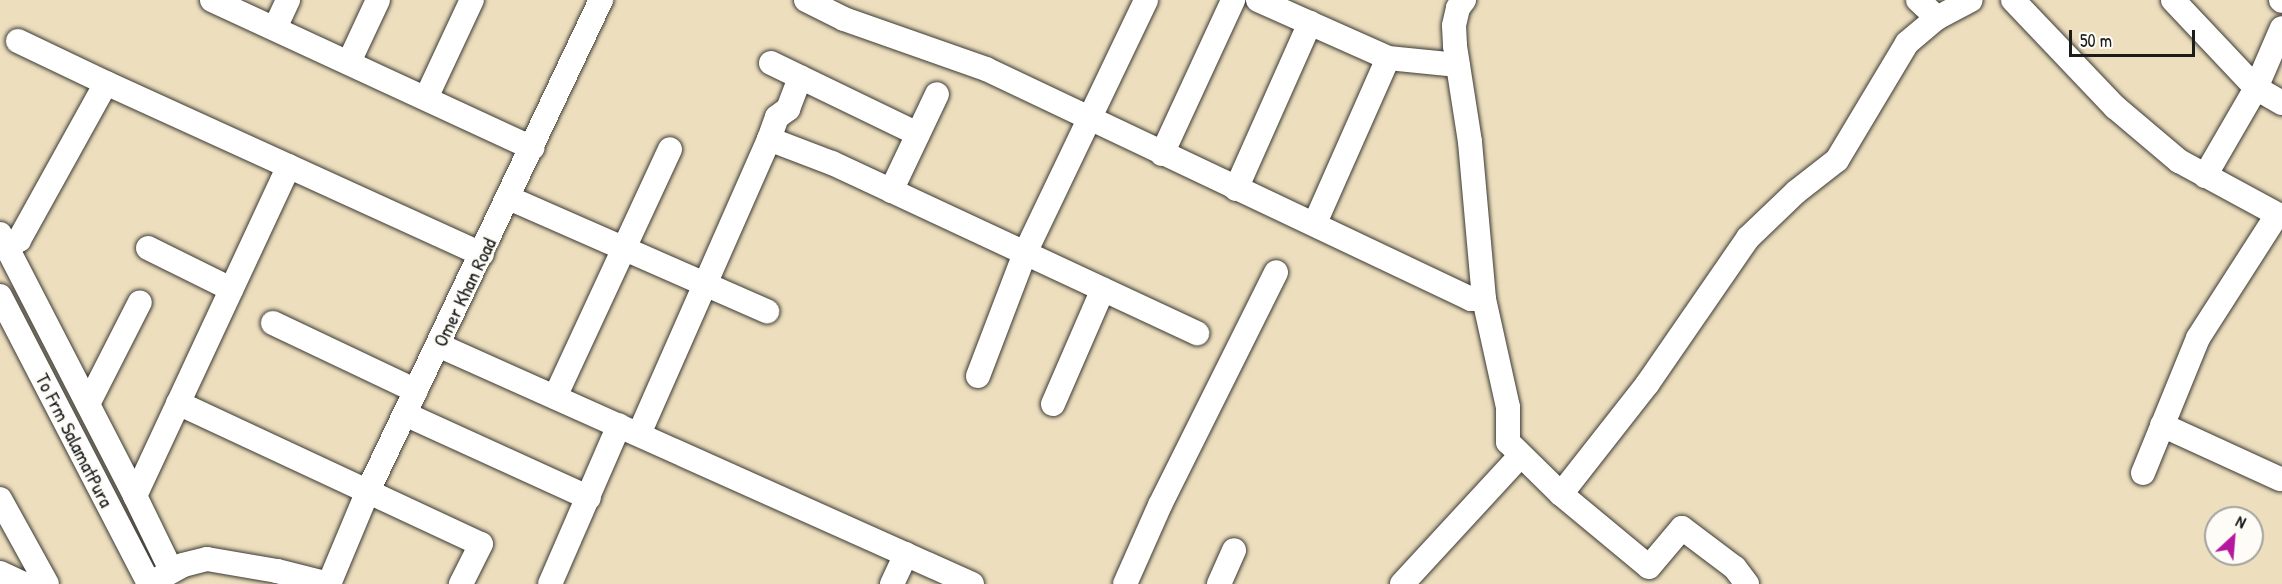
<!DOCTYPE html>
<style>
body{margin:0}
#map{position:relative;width:2282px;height:584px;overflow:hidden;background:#eddfbe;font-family:"Patrick Hand",sans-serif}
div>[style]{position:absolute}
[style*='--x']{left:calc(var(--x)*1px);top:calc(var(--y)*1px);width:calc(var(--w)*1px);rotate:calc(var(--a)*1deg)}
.roads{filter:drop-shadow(0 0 2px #3b3934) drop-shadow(0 0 2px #3b3934)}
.minor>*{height:24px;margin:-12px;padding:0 12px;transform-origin:12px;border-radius:12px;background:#fff}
span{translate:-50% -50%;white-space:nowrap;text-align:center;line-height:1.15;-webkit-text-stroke:5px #fdfcf7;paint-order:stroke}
.street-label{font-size:20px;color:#1c1c1c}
.north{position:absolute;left:2204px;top:506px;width:60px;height:60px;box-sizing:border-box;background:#fdfcf7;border:2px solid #a3a29f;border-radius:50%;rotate:26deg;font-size:16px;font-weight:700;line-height:24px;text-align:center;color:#1c1c1c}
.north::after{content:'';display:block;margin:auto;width:21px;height:27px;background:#b5179e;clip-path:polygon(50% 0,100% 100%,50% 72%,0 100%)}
.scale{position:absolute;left:2069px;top:30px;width:126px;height:27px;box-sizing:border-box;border:3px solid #1c1c1c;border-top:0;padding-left:8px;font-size:18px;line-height:21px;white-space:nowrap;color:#1c1c1c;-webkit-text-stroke:4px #fdfcf7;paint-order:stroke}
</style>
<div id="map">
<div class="roads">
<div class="minor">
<div style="--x:212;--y:0;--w:353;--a:24.8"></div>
<div style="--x:806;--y:0;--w:42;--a:26.6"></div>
<div style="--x:844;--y:19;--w:151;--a:19.4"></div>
<div style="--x:986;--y:69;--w:537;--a:25.37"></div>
<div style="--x:1471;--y:299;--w:13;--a:0"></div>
<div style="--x:1258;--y:0;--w:142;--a:24"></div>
<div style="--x:1388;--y:58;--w:70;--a:5.7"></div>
<div style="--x:1464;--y:0;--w:10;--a:127"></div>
<div style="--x:1458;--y:8;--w:18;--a:103"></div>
<div style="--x:1454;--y:26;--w:20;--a:87"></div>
<div style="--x:1455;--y:46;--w:97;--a:81.1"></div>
<div style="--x:1470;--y:142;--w:158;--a:84.9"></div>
<div style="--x:1484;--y:299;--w:111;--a:77.5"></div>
<div style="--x:1508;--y:407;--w:35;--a:90"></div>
<div style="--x:1508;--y:442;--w:74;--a:44.5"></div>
<div style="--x:1561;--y:494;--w:114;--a:39.7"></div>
<div style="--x:1649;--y:567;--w:51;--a:-49.8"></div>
<div style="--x:1682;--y:528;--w:66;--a:37"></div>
<div style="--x:1735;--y:568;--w:20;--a:53"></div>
<div style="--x:1918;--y:0;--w:26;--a:43"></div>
<div style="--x:2013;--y:0;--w:148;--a:46.4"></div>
<div style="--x:2115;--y:107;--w:84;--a:40.2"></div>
<div style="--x:2179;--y:161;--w:117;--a:28.5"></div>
<div style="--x:2173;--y:0;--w:121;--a:46.7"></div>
<div style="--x:2256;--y:88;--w:30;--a:30"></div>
<div style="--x:2281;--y:0;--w:1;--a:45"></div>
<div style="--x:275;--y:28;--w:31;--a:-65"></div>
<div style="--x:18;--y:41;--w:98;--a:25.5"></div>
<div style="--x:349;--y:62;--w:68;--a:-64.9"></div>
<div style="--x:771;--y:63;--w:163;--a:25.8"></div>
<div style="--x:426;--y:98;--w:108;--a:-64.9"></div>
<div style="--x:769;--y:139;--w:23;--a:-70"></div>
<div style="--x:777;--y:117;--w:14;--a:-36"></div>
<div style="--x:788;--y:109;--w:34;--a:-69"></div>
<div style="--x:1162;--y:154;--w:170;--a:-65.2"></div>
<div style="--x:2205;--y:176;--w:102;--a:-59.9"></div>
<div style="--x:2256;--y:88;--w:65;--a:-66.6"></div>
<div style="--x:1236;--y:189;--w:182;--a:-66"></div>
<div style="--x:891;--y:191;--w:107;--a:-64.6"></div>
<div style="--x:509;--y:198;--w:282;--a:23.7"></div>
<div style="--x:1315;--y:223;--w:180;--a:-66.1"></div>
<div style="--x:0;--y:234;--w:295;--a:62.7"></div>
<div style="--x:6;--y:247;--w:15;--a:-28"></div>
<div style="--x:19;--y:240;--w:179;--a:-61"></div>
<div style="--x:106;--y:83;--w:413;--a:24.5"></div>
<div style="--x:148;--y:248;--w:93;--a:26.3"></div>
<div style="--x:0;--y:296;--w:324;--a:62.6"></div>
<div style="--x:273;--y:323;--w:158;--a:25.4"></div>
<div style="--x:438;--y:345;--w:585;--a:24.11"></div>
<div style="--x:978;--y:376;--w:132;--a:-69.1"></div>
<div style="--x:1025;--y:253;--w:280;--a:-64.4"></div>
<div style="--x:555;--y:397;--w:273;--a:-65.1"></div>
<div style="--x:178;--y:403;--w:334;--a:25"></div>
<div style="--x:481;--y:544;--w:45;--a:116.6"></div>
<div style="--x:88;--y:404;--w:114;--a:-63"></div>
<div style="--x:1053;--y:404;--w:125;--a:-66.5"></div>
<div style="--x:405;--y:414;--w:202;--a:24.5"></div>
<div style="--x:2162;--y:425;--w:130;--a:24.6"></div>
<div style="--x:639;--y:434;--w:322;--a:-66.2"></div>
<div style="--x:769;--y:139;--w:67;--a:20.9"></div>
<div style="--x:832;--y:163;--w:403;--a:25"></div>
<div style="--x:2143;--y:473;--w:146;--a:-67.8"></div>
<div style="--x:2198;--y:338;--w:146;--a:-57.3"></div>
<div style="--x:1561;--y:494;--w:141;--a:-51.9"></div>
<div style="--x:1648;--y:383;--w:176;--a:-55.4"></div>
<div style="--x:1748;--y:238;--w:66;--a:-43.8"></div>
<div style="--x:1796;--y:192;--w:52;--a:-38"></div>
<div style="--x:1837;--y:160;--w:136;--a:-59.1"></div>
<div style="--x:1907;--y:43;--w:39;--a:-40"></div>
<div style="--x:1937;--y:18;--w:38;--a:-28"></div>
<div style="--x:0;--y:499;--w:97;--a:61.1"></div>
<div style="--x:171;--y:570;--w:82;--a:-115.9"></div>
<div style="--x:135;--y:496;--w:364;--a:-65"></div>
<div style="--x:0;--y:573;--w:26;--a:25"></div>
<div style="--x:158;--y:579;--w:29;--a:-29"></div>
<div style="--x:183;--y:565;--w:25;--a:-14"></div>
<div style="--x:207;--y:559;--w:71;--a:9.7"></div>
<div style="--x:277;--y:571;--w:54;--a:14"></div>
<div style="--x:329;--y:584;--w:99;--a:-67.3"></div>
<div style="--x:367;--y:493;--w:546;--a:-64.61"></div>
<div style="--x:550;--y:584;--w:173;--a:-66.5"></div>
<div style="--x:892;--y:584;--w:33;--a:-65"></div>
<div style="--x:1125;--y:584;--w:86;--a:-66.1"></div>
<div style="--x:1160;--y:505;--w:260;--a:-63.5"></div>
<div style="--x:1219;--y:584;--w:37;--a:-66"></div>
<div style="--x:1402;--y:584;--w:174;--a:-47.3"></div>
</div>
</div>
<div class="street-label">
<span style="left:464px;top:292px;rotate:-64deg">Omer Khan Road</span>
<span style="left:75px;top:440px;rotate:63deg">To Frm SalamatPura</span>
</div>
<div class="north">N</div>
<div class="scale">50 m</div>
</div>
